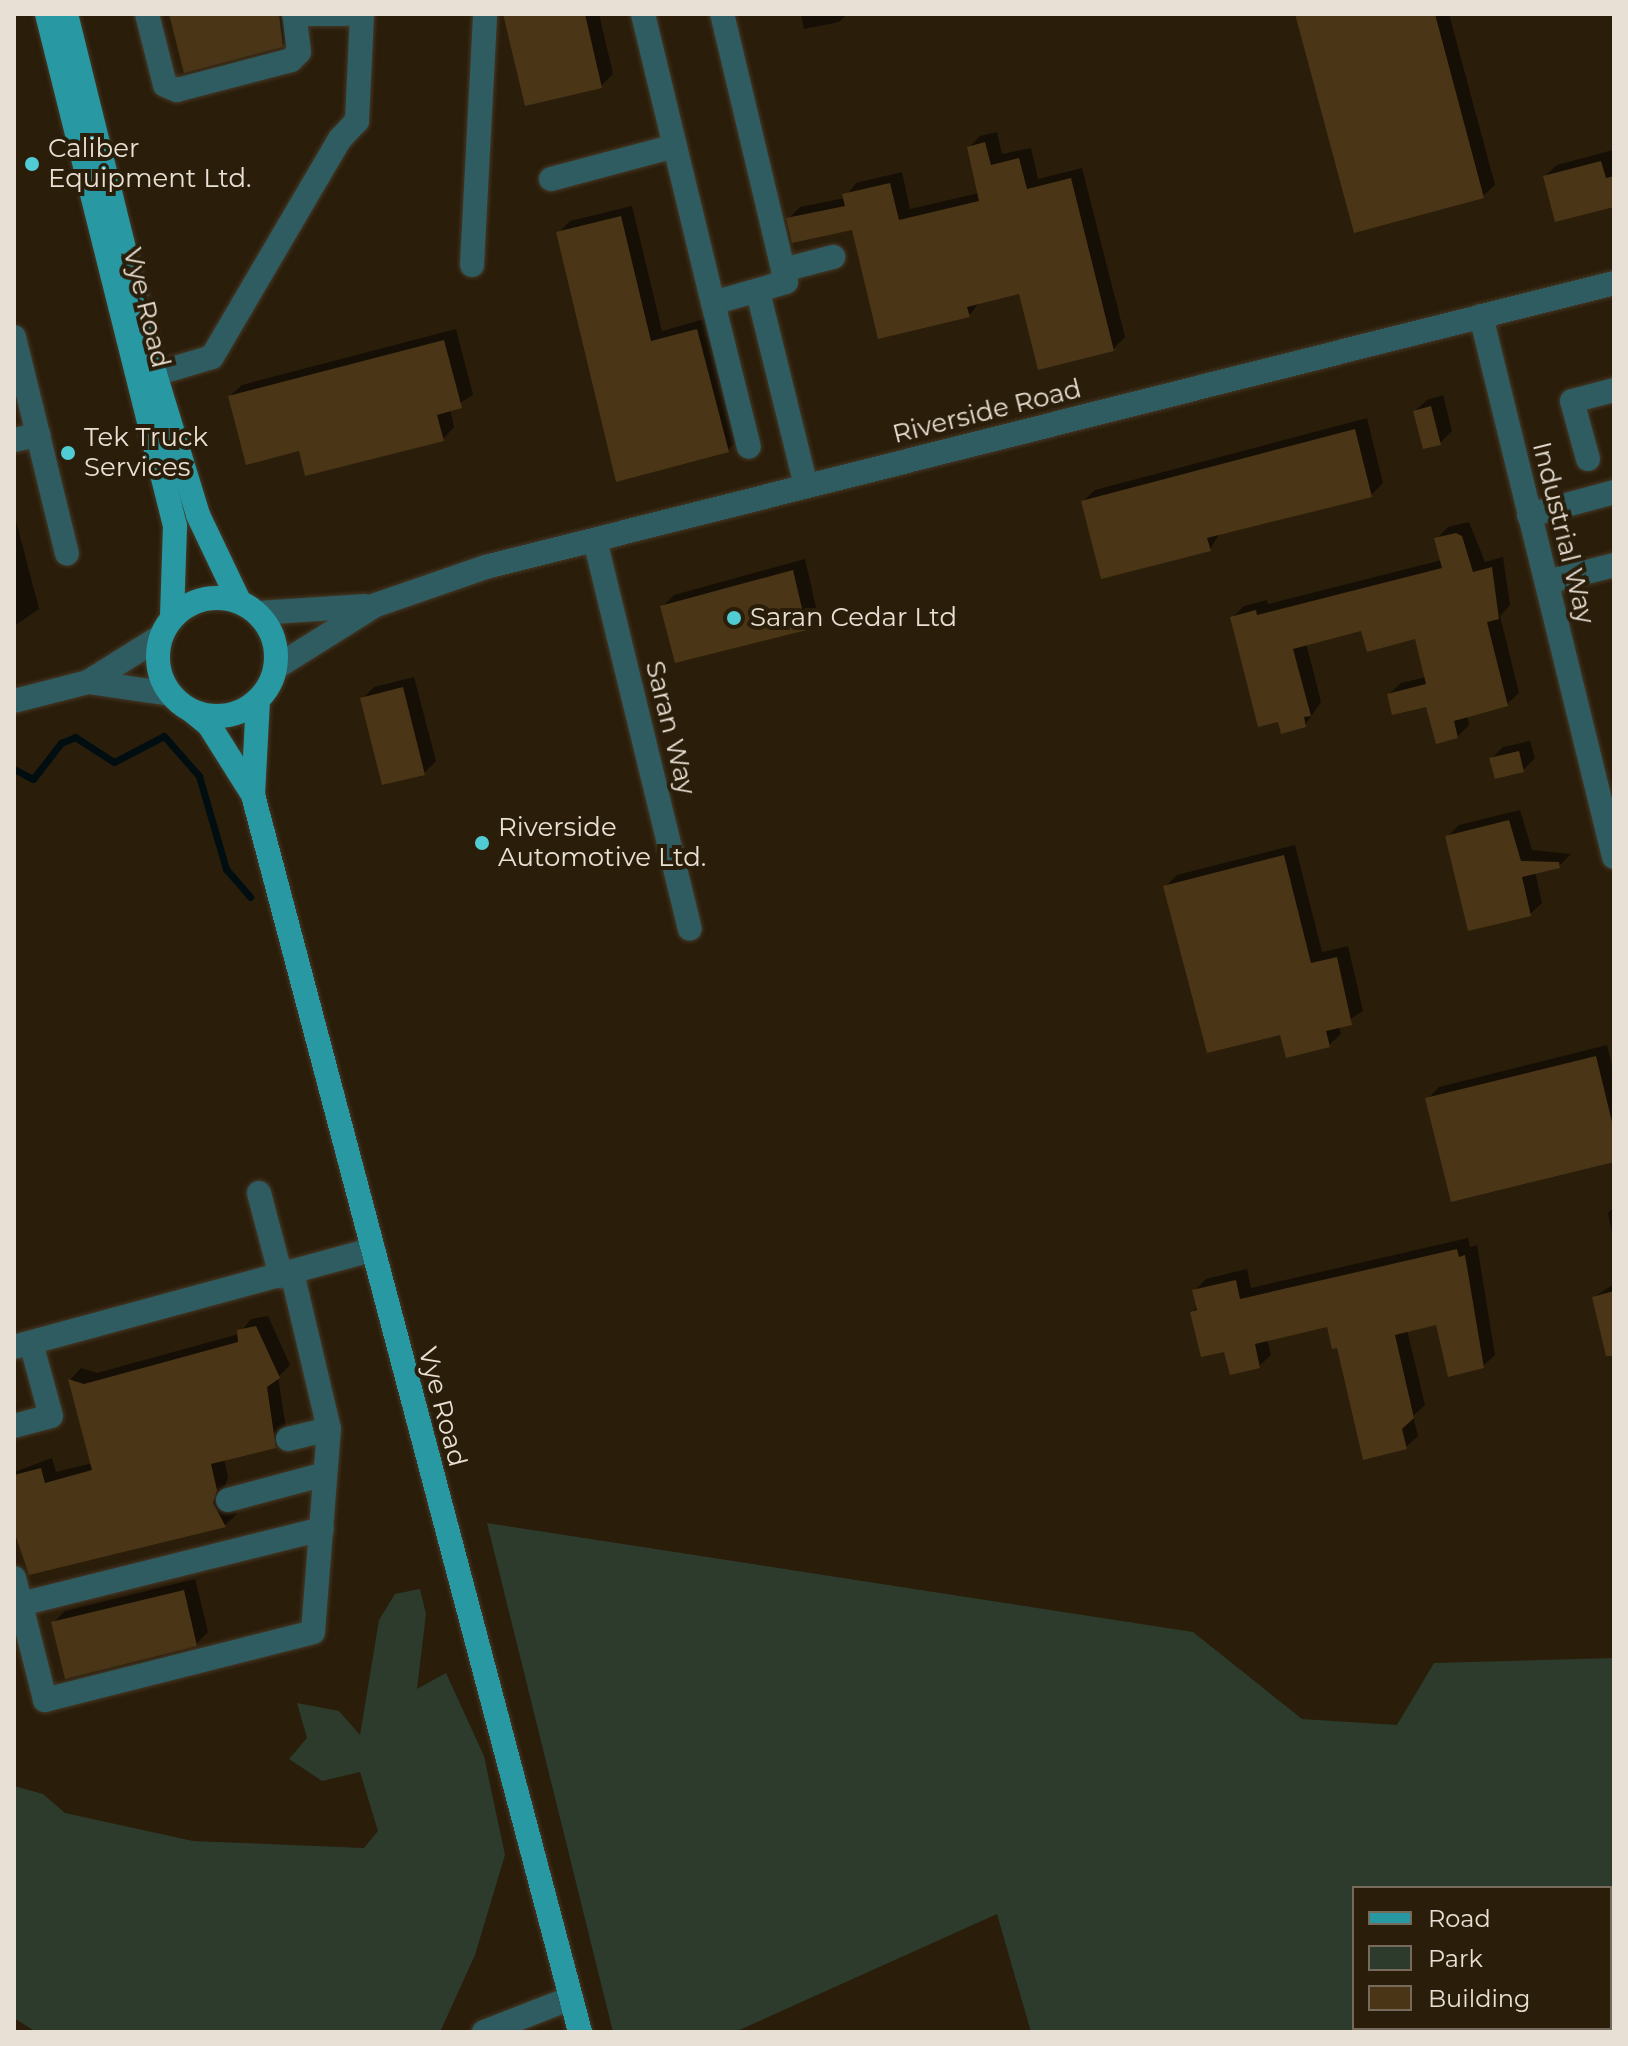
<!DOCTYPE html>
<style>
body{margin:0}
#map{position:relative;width:1628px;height:2046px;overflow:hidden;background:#2a1d0a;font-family:Montserrat,sans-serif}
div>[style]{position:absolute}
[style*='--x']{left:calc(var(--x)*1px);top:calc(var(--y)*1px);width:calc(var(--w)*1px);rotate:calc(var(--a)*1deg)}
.green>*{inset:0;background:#2c3b2c}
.shadow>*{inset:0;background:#0007}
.stream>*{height:7px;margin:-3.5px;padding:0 3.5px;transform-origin:3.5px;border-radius:3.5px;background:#000e11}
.building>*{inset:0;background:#4a3617}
.roads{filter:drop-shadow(0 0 2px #453826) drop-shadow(0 0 2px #453826)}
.minor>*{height:24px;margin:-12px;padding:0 12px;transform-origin:12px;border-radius:12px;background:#2e5c61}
.major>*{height:24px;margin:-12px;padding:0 12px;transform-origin:12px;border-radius:12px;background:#2899a3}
.major>.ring{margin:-12px;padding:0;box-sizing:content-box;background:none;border:24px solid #2899a3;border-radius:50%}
.dots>*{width:22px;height:22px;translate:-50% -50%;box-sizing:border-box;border:4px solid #2a1d0a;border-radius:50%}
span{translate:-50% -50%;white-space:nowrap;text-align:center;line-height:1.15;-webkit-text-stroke:8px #2a1d0a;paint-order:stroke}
.poi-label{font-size:26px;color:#e8e0d4}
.left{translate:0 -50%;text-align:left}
.street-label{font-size:26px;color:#e8e0d4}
.frame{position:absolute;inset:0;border:16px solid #e8e0d4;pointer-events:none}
.legend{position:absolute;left:1352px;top:1886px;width:260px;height:144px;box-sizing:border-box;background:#2a1d0a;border:2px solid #766b5b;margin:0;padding:10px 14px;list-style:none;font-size:24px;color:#e8e0d4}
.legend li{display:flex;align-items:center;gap:16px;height:40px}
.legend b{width:40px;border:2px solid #766b5b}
</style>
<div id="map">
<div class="green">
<div style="clip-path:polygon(evenodd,487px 1523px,1193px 1632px,1302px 1719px,1397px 1725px,1434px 1663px,1614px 1658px,1614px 2032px,1031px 2032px,997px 1914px,735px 2032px,613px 2032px,487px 1523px,1354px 1888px,1610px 1888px,1610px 2028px,1354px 2028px,1354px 1888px)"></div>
<div style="clip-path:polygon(420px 1589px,426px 1614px,417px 1689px,446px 1673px,484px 1756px,505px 1855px,475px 1955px,440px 2032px,36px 2032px,14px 2018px,14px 1786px,43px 1794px,65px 1813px,193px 1841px,364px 1848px,378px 1831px,360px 1772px,322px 1781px,289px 1759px,307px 1738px,297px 1703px,339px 1711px,360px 1735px,379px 1620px,395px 1594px)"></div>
</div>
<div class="shadow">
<div style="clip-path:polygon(171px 14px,293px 14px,294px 33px,282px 45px)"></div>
<div style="clip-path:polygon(505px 14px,599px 14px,613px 74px,601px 86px)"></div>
<div style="clip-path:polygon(801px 14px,847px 14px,839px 22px,804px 29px)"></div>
<div style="clip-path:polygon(1297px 14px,1449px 14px,1495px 185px,1483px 196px)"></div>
<div style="clip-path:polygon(997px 132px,1002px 154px,1031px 148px,1038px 179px,1082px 168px,1125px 337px,1113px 349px,1021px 292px,980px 301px,969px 316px,854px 228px,788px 219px,800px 207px,845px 198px,856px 183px,902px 172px,910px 209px,979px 193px,969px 148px,980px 136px)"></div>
<div style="clip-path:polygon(1613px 150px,1614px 205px,1545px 176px,1557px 165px)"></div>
<div style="clip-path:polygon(632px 206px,662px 331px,708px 318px,739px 438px,728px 450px,558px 233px,570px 221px)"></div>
<div style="clip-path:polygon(456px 329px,473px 395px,450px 409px,454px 427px,443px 439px,300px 448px,230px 396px,242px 385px)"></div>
<div style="clip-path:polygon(1443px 395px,1452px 431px,1440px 443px,1415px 411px,1427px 400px)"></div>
<div style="clip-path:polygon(1367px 418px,1383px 483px,1371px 495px,1220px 533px,1210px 549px,1083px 501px,1095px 490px)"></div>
<div style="clip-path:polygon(14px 513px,39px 609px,14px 626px)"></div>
<div style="clip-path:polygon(1469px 522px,1485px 562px,1503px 557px,1510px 605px,1500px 616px,1519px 693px,1507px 704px,1467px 715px,1469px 725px,1457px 737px,1428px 704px,1389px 694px,1401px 683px,1426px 677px,1416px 636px,1363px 629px,1306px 643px,1321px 702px,1305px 725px,1233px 617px,1244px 606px,1267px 600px,1268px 604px,1442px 560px,1436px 539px,1448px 527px)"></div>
<div style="clip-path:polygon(805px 559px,818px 616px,806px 628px,662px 607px,674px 595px)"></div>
<div style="clip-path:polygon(414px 677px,436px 761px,424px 773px,362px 699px,374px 687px)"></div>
<div style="clip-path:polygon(1530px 741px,1535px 758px,1523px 770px,1492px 758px,1503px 747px)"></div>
<div style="clip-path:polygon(1520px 810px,1532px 850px,1571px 854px,1559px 866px,1535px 872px,1542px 903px,1530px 914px,1447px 837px,1459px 825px)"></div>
<div style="clip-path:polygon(1295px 845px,1322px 952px,1348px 946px,1363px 1011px,1339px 1026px,1341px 1034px,1329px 1045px,1281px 1033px,1165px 887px,1177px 875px)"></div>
<div style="clip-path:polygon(1607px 1045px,1614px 1073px,1614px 1160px,1428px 1099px,1439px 1087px)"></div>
<div style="clip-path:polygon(1614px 1207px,1614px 1242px,1608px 1213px)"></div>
<div style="clip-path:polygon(1468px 1238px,1470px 1247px,1477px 1245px,1495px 1355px,1483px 1366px,1437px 1323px,1407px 1330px,1425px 1405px,1413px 1416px,1418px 1436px,1406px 1447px,1328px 1325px,1267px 1339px,1271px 1355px,1259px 1366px,1226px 1349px,1192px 1312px,1198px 1306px,1195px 1290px,1206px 1279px,1247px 1269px,1251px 1288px)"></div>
<div style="clip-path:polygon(1614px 1284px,1614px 1338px,1594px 1297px)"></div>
<div style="clip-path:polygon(268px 1316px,290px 1365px,278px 1377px,287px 1435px,275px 1446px,224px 1459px,228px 1477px,224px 1490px,237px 1514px,225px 1525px,30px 1573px,14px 1512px,14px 1472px,52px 1458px,56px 1472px,93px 1463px,70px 1380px,81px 1368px,97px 1373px,239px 1334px,251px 1319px)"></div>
<div style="clip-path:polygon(195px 1579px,208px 1632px,196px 1644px,53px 1623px,65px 1611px)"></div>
</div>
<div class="stream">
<div style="--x:14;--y:769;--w:21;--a:28"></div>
<div style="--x:33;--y:779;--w:46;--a:-52.1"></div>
<div style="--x:61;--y:743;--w:15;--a:-23"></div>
<div style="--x:75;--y:737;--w:46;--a:32.7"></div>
<div style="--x:114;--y:762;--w:56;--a:-27.5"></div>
<div style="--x:164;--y:736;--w:53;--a:48.8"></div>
<div style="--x:199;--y:776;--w:97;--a:73.8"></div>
<div style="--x:226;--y:869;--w:37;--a:49"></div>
</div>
<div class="building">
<div style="clip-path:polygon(169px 14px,279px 14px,283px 47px,184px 73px)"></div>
<div style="clip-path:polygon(503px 14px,585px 14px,602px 88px,525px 106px)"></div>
<div style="clip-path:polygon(1295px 14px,1435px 14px,1484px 198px,1354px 233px)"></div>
<div style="clip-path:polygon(985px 142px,991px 165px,1019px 158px,1027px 189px,1071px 178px,1114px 351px,1038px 370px,1019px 294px,967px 307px,970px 317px,878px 339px,852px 230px,792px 243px,786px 218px,845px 206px,842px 194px,890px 183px,899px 220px,979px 201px,967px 147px)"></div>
<div style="clip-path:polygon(1601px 161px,1606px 178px,1614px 176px,1614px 207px,1555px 222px,1543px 176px)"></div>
<div style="clip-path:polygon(621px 216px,651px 341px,697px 329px,729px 452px,616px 482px,556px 232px)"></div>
<div style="clip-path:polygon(444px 340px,462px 408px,437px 415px,444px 441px,305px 476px,299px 451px,246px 465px,228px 396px)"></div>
<div style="clip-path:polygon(1431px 406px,1441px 445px,1423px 449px,1413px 411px)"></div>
<div style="clip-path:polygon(1355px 429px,1372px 497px,1207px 538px,1211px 551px,1101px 579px,1081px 501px)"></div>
<div style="clip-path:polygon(1456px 533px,1462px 536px,1473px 572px,1492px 567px,1499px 619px,1487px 622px,1508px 706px,1454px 721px,1458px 738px,1436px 744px,1426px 707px,1392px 715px,1387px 694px,1426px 684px,1415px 639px,1367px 652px,1361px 631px,1293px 649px,1311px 716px,1304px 717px,1306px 727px,1281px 734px,1278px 722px,1258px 727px,1230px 617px,1256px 610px,1257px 615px,1442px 568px,1434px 538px)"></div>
<div style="clip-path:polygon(793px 570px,807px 630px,675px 663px,660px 606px)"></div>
<div style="clip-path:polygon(403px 687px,425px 775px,382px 785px,360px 698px)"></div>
<div style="clip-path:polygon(1519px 751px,1524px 772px,1495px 779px,1489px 758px)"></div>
<div style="clip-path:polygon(1509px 820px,1521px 861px,1559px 862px,1560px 868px,1522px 877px,1531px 916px,1468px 931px,1445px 836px)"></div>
<div style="clip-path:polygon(1284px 855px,1311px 963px,1337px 957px,1352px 1025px,1326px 1031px,1330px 1047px,1286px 1058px,1280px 1035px,1207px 1053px,1163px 886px)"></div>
<div style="clip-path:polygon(1596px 1056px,1614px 1130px,1614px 1162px,1451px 1202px,1425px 1098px)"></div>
<div style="clip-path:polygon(1457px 1249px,1459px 1257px,1465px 1255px,1484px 1368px,1448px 1377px,1436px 1325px,1395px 1335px,1414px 1418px,1402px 1429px,1407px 1449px,1363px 1460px,1337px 1348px,1332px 1349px,1327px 1327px,1255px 1344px,1260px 1368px,1230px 1375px,1224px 1352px,1201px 1357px,1190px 1312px,1197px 1310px,1192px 1290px,1236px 1280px,1240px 1299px)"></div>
<div style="clip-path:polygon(1614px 1291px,1614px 1356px,1606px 1356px,1592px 1297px)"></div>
<div style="clip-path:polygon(256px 1326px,280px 1378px,267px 1387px,276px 1448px,211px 1464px,217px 1490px,213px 1503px,226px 1527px,29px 1575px,14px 1531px,14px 1475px,41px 1468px,45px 1483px,92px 1470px,68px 1379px,84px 1384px,238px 1342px,237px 1330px)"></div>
<div style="clip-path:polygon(184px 1590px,197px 1646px,65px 1679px,51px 1622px)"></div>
</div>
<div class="roads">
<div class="minor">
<div style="--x:147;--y:14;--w:73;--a:75.8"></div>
<div style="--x:165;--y:85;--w:13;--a:23"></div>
<div style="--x:177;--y:90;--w:118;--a:-14.7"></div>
<div style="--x:291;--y:60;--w:11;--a:-45"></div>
<div style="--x:299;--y:52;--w:38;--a:-97"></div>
<div style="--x:294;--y:14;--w:51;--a:0"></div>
<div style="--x:643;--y:14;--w:297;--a:76.4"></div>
<div style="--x:713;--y:303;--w:76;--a:-16"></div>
<div style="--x:786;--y:282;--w:276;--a:-103.4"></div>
<div style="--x:551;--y:179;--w:128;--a:-14.9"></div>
<div style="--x:472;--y:265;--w:251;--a:-87"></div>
<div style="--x:783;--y:270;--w:52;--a:-14.6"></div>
<div style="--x:758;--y:292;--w:200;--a:76.1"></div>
<div style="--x:713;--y:303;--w:148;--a:76"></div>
<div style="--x:1481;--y:316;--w:557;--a:76.19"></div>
<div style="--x:14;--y:337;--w:101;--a:76.2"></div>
<div style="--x:155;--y:374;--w:59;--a:-16.6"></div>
<div style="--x:212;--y:357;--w:253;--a:-59.6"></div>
<div style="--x:340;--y:139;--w:25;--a:-47"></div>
<div style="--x:357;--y:121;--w:107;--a:-87.3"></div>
<div style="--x:14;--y:440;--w:25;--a:-12"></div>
<div style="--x:38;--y:435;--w:122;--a:76.3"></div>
<div style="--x:1588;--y:459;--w:60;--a:-105.4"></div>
<div style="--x:1572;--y:401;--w:43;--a:-14.7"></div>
<div style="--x:1529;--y:515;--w:88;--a:-15.1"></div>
<div style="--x:595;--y:540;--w:400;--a:76.3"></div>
<div style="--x:1547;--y:582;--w:69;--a:-14.2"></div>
<div style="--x:258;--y:613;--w:107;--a:-3.7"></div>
<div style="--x:275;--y:668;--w:119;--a:-32"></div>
<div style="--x:376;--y:605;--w:116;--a:-19.1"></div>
<div style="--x:486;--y:567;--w:1163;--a:-14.13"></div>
<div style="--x:88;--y:682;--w:85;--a:-32"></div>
<div style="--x:14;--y:701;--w:76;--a:-14.4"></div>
<div style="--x:88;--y:682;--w:83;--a:8.3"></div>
<div style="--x:259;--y:1193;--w:86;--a:75.2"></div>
<div style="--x:14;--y:1347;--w:370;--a:-15.2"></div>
<div style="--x:14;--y:1426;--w:38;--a:-15"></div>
<div style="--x:51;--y:1416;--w:76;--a:-105.3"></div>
<div style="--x:288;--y:1439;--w:42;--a:-13.7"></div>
<div style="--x:228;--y:1500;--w:100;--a:-15"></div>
<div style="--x:14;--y:1578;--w:126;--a:75.7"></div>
<div style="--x:45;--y:1700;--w:276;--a:-14.2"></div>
<div style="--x:313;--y:1632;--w:204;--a:-85.5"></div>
<div style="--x:329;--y:1429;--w:160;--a:-103.3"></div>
<div style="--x:21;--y:1604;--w:310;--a:-14"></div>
<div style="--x:484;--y:2032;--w:93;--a:-21.3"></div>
</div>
<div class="major">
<div style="--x:47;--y:14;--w:528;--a:75.96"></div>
<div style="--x:175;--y:526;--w:90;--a:91.9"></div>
<div style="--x:66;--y:14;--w:371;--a:76.1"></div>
<div style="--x:155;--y:374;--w:147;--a:73"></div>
<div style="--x:198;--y:515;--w:95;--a:64.5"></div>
<div class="ring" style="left:158px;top:598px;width:94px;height:94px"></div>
<div style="--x:258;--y:700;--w:95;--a:93"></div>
<div style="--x:253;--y:795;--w:1279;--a:75.19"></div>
<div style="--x:193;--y:712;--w:21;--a:39"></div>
<div style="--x:209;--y:725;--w:83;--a:57.8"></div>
</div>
</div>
<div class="dots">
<div style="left:32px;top:164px;background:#51ccd4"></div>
<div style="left:68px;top:453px;background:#51ccd4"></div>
<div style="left:734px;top:618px;background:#51ccd4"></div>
<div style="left:482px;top:843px;background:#51ccd4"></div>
</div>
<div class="poi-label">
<span class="left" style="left:48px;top:164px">Caliber<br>Equipment Ltd.</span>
<span class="left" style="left:84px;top:453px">Tek Truck<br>Services</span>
<span class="left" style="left:750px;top:618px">Saran Cedar Ltd</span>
<span class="left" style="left:498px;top:843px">Riverside<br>Automotive Ltd.</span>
</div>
<div class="street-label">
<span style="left:146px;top:308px;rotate:76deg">Vye Road</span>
<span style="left:987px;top:412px;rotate:-14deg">Riverside Road</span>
<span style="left:1563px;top:533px;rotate:76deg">Industrial Way</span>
<span style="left:670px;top:728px;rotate:76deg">Saran Way</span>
<span style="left:442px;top:1407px;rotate:75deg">Vye Road</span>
</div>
<div class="frame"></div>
<ul class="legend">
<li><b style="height:10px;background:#2899a3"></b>Road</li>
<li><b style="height:22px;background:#2c3b2c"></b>Park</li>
<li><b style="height:22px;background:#4a3617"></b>Building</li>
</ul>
</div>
